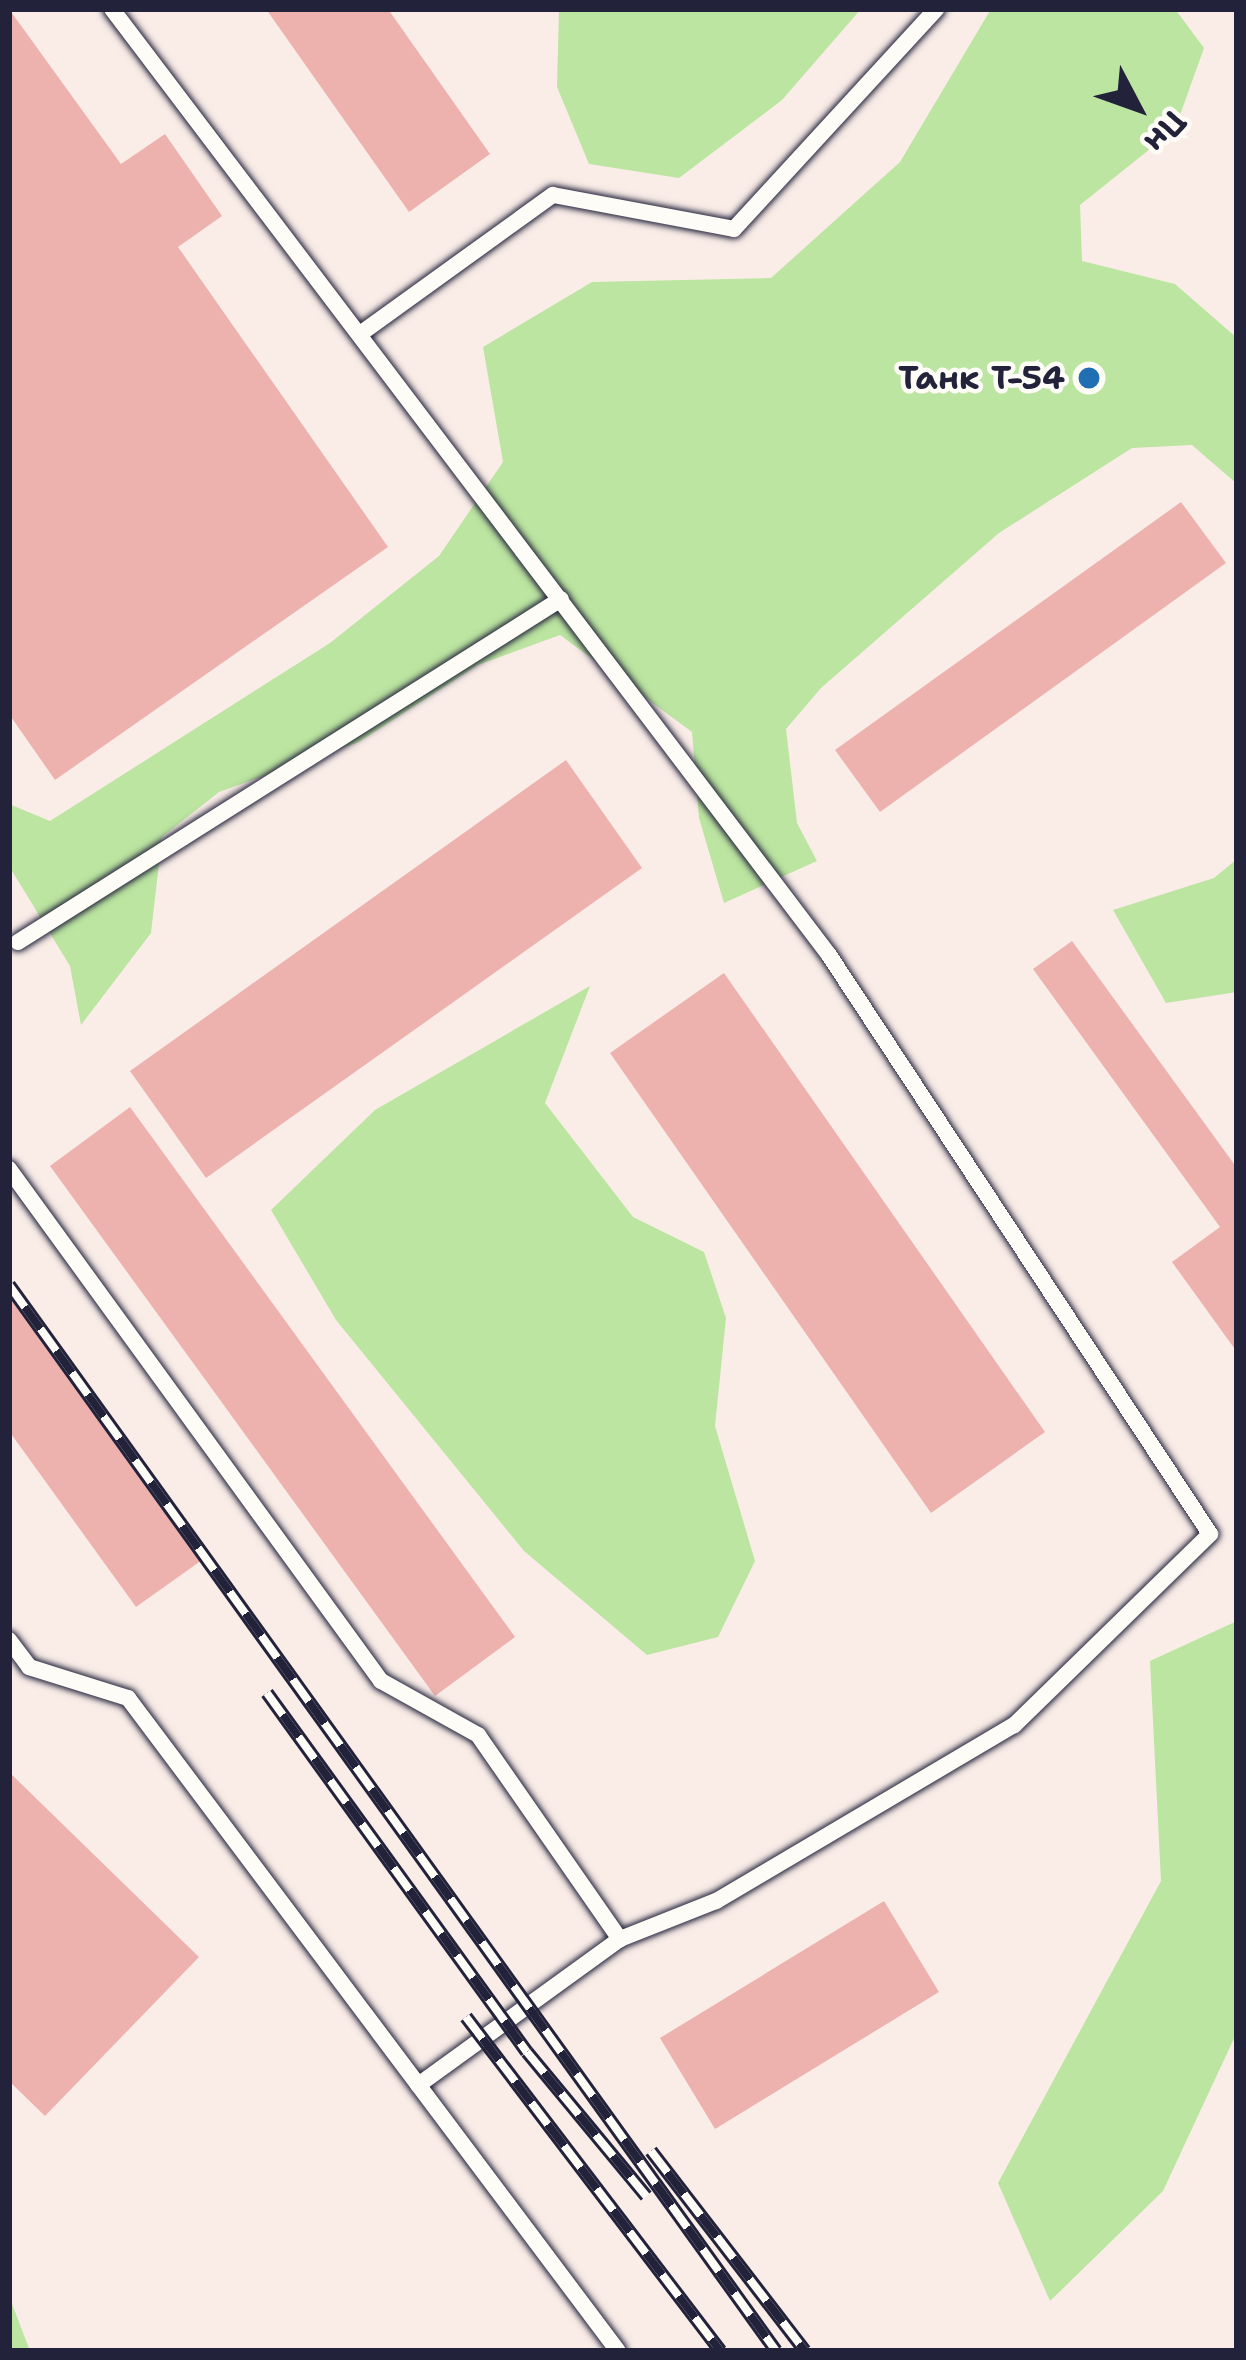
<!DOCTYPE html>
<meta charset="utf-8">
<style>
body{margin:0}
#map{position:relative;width:1246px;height:2360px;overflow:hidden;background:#faede8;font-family:"Shantell Sans",sans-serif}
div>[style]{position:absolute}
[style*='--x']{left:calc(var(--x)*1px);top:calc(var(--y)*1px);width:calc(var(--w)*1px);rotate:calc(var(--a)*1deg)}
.green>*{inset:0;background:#bce5a1}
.building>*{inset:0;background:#edb2ae}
.roads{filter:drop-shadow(0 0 3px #22223b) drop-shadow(0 0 3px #22223b)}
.service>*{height:16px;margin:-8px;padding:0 8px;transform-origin:8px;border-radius:8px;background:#fdfcf7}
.rail>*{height:14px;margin-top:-7px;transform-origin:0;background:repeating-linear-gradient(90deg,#fdfcf7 0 27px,#22223b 0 54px);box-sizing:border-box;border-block:3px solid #22223b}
.dots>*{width:33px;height:33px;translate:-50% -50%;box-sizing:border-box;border:6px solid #fdfcf7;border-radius:50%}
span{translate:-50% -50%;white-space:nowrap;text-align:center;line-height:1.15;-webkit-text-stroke:9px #fdfcf7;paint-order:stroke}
.poi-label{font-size:33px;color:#22223b;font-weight:700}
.right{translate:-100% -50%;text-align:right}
.frame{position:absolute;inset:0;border:12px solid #22223b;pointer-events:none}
.north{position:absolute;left:1078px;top:48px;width:120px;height:120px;-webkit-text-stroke:9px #fdfcf7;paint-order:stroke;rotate:131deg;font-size:33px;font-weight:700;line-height:48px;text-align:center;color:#22223b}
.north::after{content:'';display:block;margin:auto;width:42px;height:54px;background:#22223b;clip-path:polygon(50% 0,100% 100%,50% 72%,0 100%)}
</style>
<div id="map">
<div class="green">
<div style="clip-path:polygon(559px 9px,861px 9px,782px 100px,679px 178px,589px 164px,557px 87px)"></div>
<div style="clip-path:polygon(991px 9px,1175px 9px,1204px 48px,1175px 129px,1080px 205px,1082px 261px,1175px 284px,1237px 338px,1237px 484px,1192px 445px,1132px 448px,999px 533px,821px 688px,786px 729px,797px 823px,817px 861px,724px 903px,699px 818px,692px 732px,560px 635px,478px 665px,359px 742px,219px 792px,162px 837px,151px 933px,81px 1025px,70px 966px,9px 866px,9px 804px,50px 821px,330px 643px,439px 556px,503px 462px,483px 347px,592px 282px,771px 278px,900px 162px)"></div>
<div style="clip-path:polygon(1237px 859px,1237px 992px,1166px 1003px,1113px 910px,1214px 878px)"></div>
<div style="clip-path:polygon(590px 986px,545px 1103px,633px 1217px,704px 1252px,726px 1318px,715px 1426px,755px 1561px,718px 1637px,647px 1655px,524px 1551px,336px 1320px,271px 1210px,375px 1110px)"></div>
<div style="clip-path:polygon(1237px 1621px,1237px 2032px,1163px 2191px,1050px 2301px,998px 2183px,1161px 1881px,1150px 1661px)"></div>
<div style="clip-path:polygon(9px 2296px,30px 2351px,9px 2351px)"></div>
</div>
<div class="building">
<div style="clip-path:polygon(9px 9px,121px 164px,165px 134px,222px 216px,178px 247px,388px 547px,55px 780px,9px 714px)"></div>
<div style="clip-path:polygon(266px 9px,388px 9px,490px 154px,409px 212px)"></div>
<div style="clip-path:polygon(1181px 502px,1226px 563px,880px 812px,835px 750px)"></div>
<div style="clip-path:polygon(566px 760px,642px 868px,206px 1178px,130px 1071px)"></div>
<div style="clip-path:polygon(1072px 941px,1237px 1168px,1237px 1352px,1172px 1262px,1220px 1227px,1033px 969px)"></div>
<div style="clip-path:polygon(724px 973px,1045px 1432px,931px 1513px,610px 1053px)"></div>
<div style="clip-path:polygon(130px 1107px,515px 1637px,435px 1696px,50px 1166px)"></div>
<div style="clip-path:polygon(9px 1293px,202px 1560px,136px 1607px,9px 1431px)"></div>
<div style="clip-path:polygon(9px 1772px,199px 1957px,45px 2116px,9px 2081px)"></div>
<div style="clip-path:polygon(884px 1901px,939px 1992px,715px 2129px,660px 2038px)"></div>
</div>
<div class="roads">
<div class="service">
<div style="--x:112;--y:9;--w:1187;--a:52.84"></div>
<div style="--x:829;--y:955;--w:693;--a:56.65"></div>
<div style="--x:1210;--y:1534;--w:274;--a:135.7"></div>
<div style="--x:1014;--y:1725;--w:346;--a:149.4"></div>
<div style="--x:716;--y:1901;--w:103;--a:158.4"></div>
<div style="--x:620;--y:1939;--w:249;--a:144.1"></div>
<div style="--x:360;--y:334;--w:238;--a:-35.8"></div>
<div style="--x:553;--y:195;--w:184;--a:10.6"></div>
<div style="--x:734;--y:229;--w:299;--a:-47.4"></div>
<div style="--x:18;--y:942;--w:642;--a:-32.28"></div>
<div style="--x:9;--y:1169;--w:633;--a:54"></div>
<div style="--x:381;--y:1681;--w:111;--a:29.1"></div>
<div style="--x:478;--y:1735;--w:249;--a:55.2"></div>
<div style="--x:9;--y:1640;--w:34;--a:53"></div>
<div style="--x:29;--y:1667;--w:104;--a:17.4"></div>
<div style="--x:128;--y:1698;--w:816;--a:53.12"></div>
</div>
</div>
<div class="rail">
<div style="--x:9;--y:1285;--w:1313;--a:54.26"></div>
<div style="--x:267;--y:1693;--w:443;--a:54.1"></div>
<div style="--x:527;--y:2052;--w:187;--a:50.4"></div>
<div style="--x:466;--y:2017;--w:420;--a:52.7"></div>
<div style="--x:651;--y:2151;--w:252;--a:52.4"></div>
</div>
<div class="dots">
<div style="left:1089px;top:378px;background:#1f6fb2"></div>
</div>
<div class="poi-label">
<span class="right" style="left:1065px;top:378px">Танк Т-54</span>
</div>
<div class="frame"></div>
<div class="north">Пн</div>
</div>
